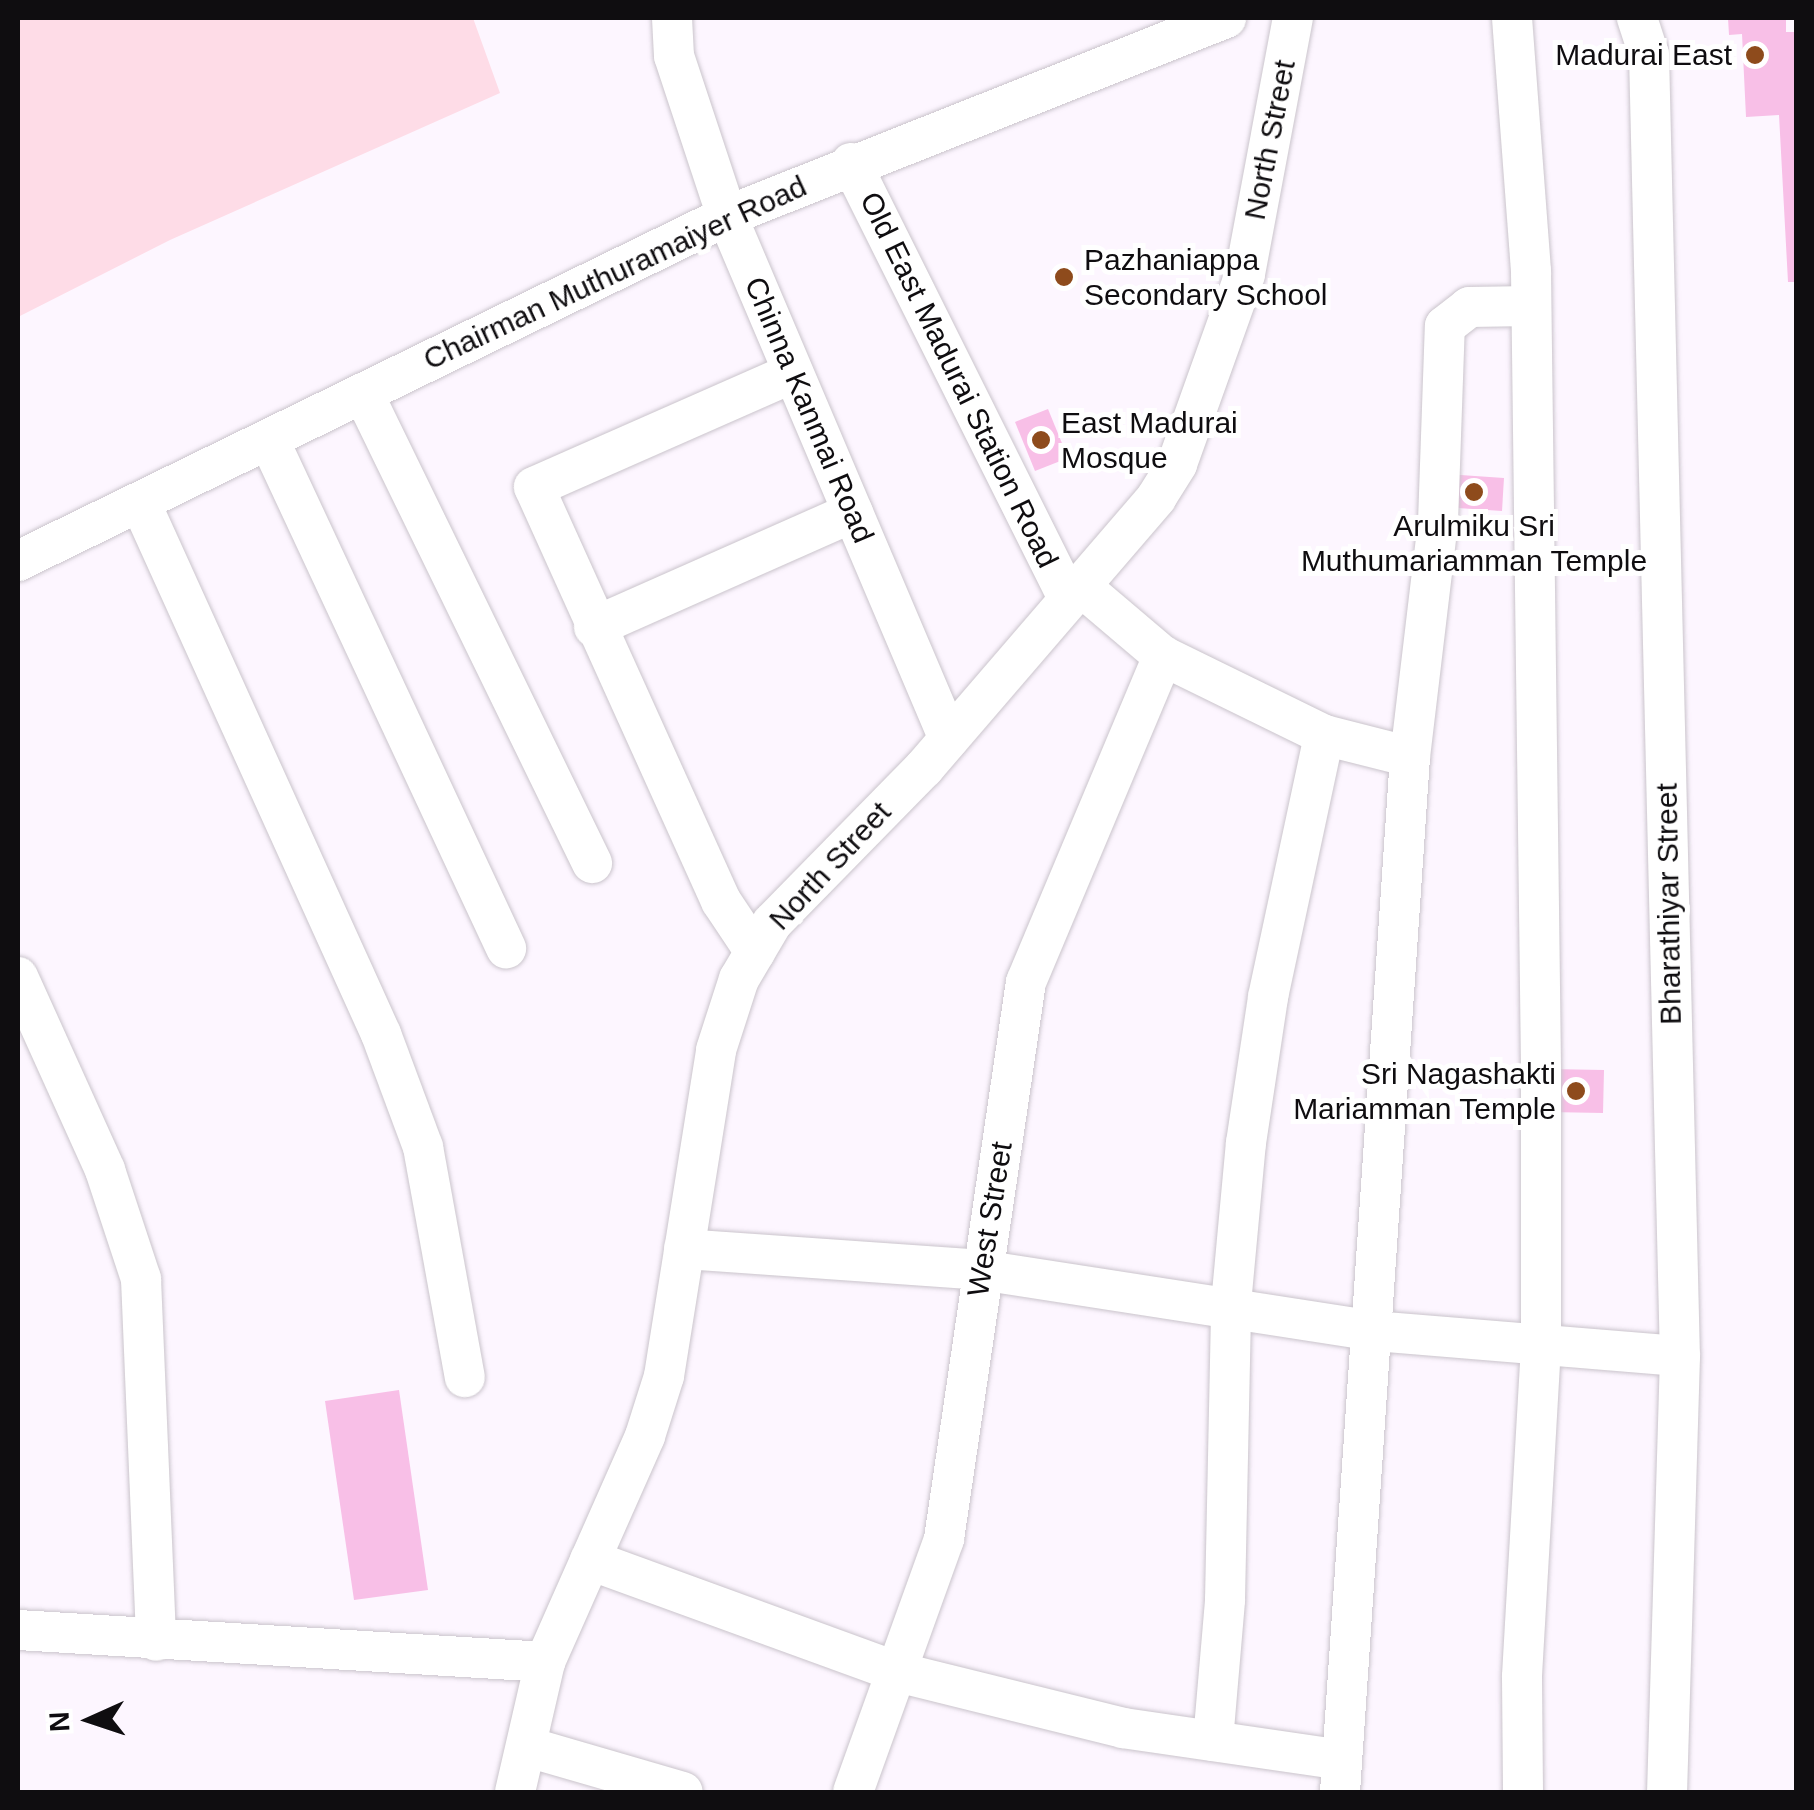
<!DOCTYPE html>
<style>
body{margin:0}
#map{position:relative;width:1814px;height:1810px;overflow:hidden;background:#fdf6ff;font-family:Helvetica,sans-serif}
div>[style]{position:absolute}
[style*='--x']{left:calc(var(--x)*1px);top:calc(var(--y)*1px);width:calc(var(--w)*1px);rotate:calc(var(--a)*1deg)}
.green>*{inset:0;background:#fedce7}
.building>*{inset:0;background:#f8bfe7}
.roads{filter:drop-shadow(0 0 2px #cac4cc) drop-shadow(0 0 2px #cac4cc)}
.minor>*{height:40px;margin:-20px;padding:0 20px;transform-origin:20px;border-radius:20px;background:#fff}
.dots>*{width:28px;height:28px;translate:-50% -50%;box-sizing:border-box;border:5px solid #fff;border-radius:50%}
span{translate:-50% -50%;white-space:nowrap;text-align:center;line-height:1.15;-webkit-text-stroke:10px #fff;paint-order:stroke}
.poi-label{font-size:30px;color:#0f0d10}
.right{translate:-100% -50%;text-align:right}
.left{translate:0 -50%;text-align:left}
.street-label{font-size:30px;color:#0f0d10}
.frame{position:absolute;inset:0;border:20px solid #0f0d10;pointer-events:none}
.north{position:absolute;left:40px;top:1670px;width:100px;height:100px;-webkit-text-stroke:8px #fff;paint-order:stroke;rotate:267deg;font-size:28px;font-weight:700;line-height:40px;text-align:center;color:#0f0d10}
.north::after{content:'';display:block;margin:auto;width:35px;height:45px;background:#0f0d10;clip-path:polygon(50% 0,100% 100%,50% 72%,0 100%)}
</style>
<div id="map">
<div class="green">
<div style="clip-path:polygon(18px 18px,473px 18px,500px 93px,170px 240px,18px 317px)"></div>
</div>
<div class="building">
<div style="clip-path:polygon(1728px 18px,1786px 18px,1786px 32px,1796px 32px,1796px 282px,1788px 282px,1779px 115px,1746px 117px,1742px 34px,1729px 35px)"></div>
<div style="clip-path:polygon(1048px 409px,1068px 458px,1035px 471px,1015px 422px)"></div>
<div style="clip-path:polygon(1446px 474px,1504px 478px,1502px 511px,1443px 507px)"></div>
<div style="clip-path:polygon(1549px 1069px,1604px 1070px,1603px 1113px,1549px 1112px)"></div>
<div style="clip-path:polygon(399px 1390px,428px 1590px,354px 1600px,325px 1401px)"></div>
</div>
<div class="roads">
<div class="minor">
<div style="--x:672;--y:18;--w:38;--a:87"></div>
<div style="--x:674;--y:56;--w:169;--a:71.7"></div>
<div style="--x:727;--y:216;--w:568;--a:67"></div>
<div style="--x:1512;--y:18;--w:254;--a:85.7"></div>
<div style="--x:1531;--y:271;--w:799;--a:89.28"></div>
<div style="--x:1541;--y:1070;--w:276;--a:90"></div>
<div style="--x:1541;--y:1346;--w:332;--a:93.3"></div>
<div style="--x:1522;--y:1677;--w:115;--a:89.5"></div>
<div style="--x:1637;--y:18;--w:38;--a:72"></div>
<div style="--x:1649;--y:54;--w:1302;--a:88.64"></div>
<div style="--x:1680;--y:1356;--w:436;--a:91.7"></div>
<div style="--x:851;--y:163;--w:486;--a:63.5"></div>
<div style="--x:363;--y:393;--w:523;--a:64.02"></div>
<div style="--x:269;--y:440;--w:561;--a:64.99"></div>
<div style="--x:141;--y:504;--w:582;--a:65.64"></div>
<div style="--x:381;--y:1034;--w:121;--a:69.6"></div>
<div style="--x:423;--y:1147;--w:234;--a:79.7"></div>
<div style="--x:18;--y:561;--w:788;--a:-25.95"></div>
<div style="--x:727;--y:216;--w:537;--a:-21.64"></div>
<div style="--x:1078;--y:584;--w:111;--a:40.3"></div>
<div style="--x:1163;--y:656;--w:179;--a:26.1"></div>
<div style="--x:1324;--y:735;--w:89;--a:14.3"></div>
<div style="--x:1410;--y:757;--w:1037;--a:93.87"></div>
<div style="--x:594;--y:627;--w:283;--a:-23.9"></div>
<div style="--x:1410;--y:757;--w:237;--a:-83.2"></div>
<div style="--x:1438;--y:522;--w:196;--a:-88"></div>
<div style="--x:1445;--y:326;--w:31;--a:-38"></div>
<div style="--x:1469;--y:307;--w:62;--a:-0.9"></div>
<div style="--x:755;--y:952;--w:61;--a:-123.7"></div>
<div style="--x:721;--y:901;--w:454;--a:-114.3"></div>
<div style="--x:534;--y:487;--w:283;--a:-23.8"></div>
<div style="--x:18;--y:977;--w:212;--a:65.7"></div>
<div style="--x:105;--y:1170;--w:115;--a:71.7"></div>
<div style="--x:141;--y:1279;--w:362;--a:87.6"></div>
<div style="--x:684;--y:1249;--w:298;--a:4"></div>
<div style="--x:981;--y:1270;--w:398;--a:8.8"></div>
<div style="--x:1374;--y:1331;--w:307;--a:4.7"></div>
<div style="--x:590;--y:1560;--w:327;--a:20"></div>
<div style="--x:897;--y:1672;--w:233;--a:13.9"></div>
<div style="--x:1123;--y:1728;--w:221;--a:8.3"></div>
<div style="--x:18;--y:1630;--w:528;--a:3.47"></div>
<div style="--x:1213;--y:1741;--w:142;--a:-85.1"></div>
<div style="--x:1225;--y:1600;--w:296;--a:-88.8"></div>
<div style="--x:1231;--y:1304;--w:162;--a:-84.7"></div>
<div style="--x:1246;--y:1143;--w:148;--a:-81.4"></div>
<div style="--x:1268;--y:997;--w:268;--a:-77.9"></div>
<div style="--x:528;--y:1747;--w:161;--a:16.2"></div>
<div style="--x:515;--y:1792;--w:133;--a:-77"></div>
<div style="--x:545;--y:1662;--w:247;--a:-66.1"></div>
<div style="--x:645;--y:1436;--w:63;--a:-72.4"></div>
<div style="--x:664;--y:1376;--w:330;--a:-80.9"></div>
<div style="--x:716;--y:1050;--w:75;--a:-72.1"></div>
<div style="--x:739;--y:979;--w:65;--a:-59.5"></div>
<div style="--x:772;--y:923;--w:217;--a:-45.6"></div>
<div style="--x:924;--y:768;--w:356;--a:-49.3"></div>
<div style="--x:1156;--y:498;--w:40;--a:-58"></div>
<div style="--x:1177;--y:464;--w:202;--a:-70.3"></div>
<div style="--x:1245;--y:274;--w:260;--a:-79.4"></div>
<div style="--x:853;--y:1792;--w:269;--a:-70.2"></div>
<div style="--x:944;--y:1539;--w:563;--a:-81.63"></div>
<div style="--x:1026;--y:982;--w:354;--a:-67.2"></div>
</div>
</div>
<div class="dots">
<div style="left:1755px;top:55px;background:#8e4b1c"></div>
<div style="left:1064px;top:277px;background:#8e4b1c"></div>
<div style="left:1041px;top:440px;background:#8e4b1c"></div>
<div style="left:1474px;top:492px;background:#8e4b1c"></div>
<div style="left:1576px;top:1091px;background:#8e4b1c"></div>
</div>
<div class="poi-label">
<span class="right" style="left:1732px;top:55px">Madurai East</span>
<span class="left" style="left:1084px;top:277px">Pazhaniappa<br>Secondary School</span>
<span class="left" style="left:1061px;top:440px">East Madurai<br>Mosque</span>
<span style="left:1474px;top:543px">Arulmiku Sri<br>Muthumariamman Temple</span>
<span class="right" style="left:1556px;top:1091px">Sri Nagashakti<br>Mariamman Temple</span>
</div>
<div class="street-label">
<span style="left:1270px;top:140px;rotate:-79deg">North Street</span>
<span style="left:615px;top:273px;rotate:-25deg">Chairman Muthuramaiyer Road</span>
<span style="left:959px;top:380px;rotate:64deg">Old East Madurai Station Road</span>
<span style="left:809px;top:410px;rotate:67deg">Chinna Kanmai Road</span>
<span style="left:830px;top:866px;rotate:-47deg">North Street</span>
<span style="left:1669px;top:904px;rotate:-91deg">Bharathiyar Street</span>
<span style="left:990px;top:1219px;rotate:-81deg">West Street</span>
</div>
<div class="frame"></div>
<div class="north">N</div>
</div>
